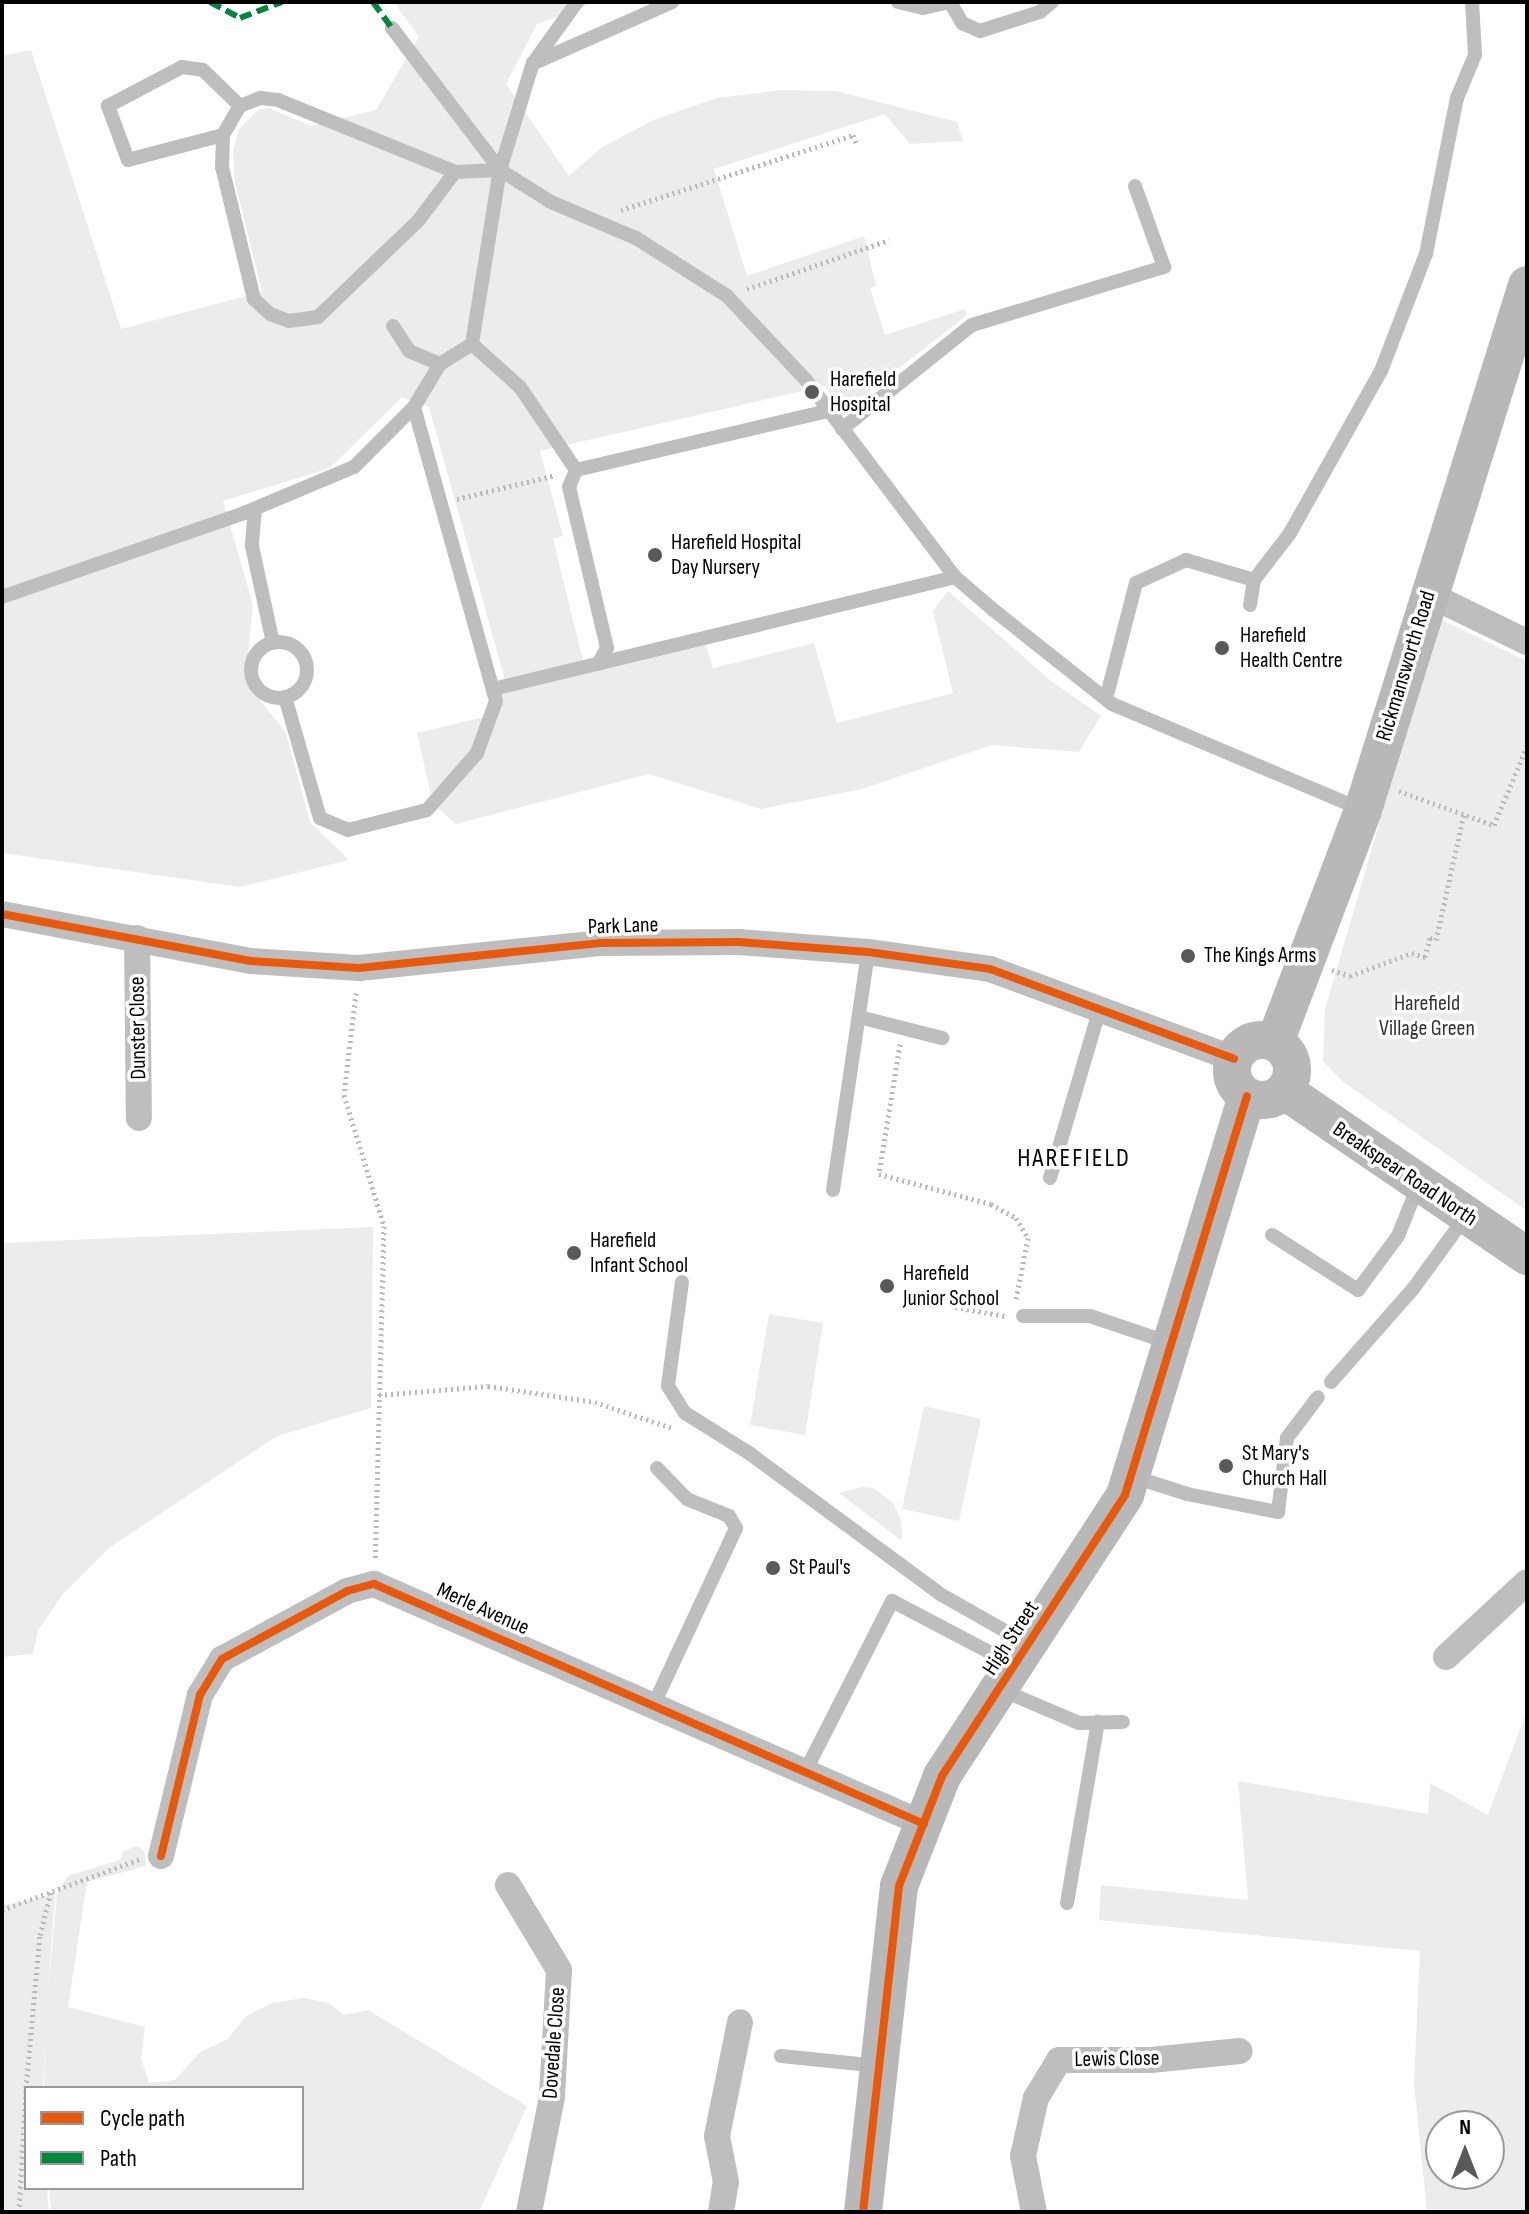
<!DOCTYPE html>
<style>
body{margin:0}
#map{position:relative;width:1529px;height:2214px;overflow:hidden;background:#fff;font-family:"Sofia Sans Condensed",sans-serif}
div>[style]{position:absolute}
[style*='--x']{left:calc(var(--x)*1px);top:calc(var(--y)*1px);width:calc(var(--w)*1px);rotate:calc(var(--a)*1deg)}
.green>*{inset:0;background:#ececec}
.path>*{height:5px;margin-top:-2.5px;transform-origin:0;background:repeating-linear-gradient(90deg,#b9b9b9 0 2px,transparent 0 6px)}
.lane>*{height:14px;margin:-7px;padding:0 7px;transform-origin:7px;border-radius:7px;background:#bebebe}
.lane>.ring{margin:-7px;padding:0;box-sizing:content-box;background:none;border:14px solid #bebebe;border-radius:50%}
.street>*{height:26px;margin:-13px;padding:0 13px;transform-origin:13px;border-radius:13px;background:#bebebe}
.secondary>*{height:38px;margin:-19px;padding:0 19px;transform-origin:19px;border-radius:19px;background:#b8b8b8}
.secondary>.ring{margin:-19px;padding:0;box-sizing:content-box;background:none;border:38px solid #b8b8b8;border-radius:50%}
.quiet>*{height:6px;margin-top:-3px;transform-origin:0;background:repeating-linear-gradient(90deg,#00873e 0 12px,transparent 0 18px)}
.cycleway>*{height:8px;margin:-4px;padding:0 4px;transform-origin:4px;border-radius:4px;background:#e8590c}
.dots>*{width:22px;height:22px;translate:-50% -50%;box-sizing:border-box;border:4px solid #fff;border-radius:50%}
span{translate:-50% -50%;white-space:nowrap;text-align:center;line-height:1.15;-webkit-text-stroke:7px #fff;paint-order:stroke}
.poi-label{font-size:22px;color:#000}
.left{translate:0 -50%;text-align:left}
.street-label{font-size:22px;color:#000}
.park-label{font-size:22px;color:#333}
.quarter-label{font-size:26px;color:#000;letter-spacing:2px}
.frame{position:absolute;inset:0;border:4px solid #000;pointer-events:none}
.legend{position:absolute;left:24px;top:2086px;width:280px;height:104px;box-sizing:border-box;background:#fff;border:2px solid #999;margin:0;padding:10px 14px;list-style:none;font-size:24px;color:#000}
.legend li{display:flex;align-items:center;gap:16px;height:40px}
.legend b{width:40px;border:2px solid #999}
.north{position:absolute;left:1425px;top:2110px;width:80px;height:80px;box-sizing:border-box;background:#fff;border:2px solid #999;border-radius:50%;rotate:0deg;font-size:22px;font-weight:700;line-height:32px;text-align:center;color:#000}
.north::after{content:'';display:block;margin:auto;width:28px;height:36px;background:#595959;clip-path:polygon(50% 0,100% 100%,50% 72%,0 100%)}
</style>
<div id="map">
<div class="green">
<div style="clip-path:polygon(394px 2px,595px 2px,537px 24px,506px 84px,569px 176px,602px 147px,656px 119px,717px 98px,783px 90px,836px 91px,957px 122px,963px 141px,910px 144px,885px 114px,714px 169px,747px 276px,864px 236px,876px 286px,870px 288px,885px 335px,965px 309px,967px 315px,844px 411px,825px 386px,540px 451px,563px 536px,553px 539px,583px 661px,505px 680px,429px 407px,402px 397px,330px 468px,223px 501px,253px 605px,245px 681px,286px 733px,310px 822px,349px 860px,240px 887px,2px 853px,2px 56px,31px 50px,121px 329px,262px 292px,235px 183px,233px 151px,239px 129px,258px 110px,269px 108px,311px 126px,376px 110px,419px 37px)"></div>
<div style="clip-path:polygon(948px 591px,1050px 680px,1101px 716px,1079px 752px,992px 745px,862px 789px,761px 809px,649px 774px,456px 824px,433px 804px,417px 733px,493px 715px,493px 689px,704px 638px,713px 668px,814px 643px,837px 723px,953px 693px,933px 611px)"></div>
<div style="clip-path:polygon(1439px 619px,1527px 661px,1527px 1211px,1342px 1081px,1323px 1061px,1325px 1009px)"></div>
<div style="clip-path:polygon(373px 1227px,371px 1408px,277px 1436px,109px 1548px,63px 1594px,38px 1630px,33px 1654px,2px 1657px,2px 1243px)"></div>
<div style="clip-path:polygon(769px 1314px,823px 1323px,805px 1435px,750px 1425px)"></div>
<div style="clip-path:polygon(924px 1406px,981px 1419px,959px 1521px,902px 1509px)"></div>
<div style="clip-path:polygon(862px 1487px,873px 1488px,892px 1502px,901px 1519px,902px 1541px,839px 1493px)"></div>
<div style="clip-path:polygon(evenodd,1527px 1710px,1527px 2212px,1427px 2212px,1414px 2083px,1420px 1951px,1099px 1920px,1101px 1885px,1248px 1900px,1238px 1781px,1428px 1814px,1430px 1783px,1488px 1815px,1527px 1710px,1441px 2126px,1489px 2126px,1489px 2174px,1441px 2174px,1441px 2126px)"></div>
<div style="clip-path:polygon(137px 1846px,144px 1851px,146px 1866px,87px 1882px,68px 2007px,145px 2027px,141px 2058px,149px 2083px,175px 2080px,200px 2052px,228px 2039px,245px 2017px,272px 2003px,303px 1998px,329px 2003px,343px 2015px,368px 2010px,527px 2106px,479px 2212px,51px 2212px,49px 2188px,302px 2188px,302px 2088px,44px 2088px,45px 2038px,43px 2088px,26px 2088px,26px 2188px,47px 2188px,49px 2212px,2px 2212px,2px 1906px,55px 1894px,48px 1997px,57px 1892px,68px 1876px,120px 1860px,123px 1851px)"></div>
</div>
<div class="path">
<div style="--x:621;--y:210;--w:244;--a:-17.9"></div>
<div style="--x:853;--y:135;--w:11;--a:68"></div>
<div style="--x:747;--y:289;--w:150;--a:-19"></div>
<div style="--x:457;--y:499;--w:102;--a:-13.6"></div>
<div style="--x:1399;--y:791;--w:101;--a:19.7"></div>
<div style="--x:1494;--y:825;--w:86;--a:-67.3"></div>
<div style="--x:1332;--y:970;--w:19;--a:18"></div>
<div style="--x:1350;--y:976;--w:66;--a:-20.4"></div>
<div style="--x:1412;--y:953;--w:14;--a:17"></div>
<div style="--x:1425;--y:957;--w:20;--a:-75"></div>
<div style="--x:1430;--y:938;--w:6;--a:18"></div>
<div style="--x:1436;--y:940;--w:129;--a:-77.5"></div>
<div style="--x:356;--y:993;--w:103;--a:96.7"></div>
<div style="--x:344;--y:1095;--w:137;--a:73"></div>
<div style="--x:384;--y:1226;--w:334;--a:91.5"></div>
<div style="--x:900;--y:1044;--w:132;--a:99.2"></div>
<div style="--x:879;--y:1174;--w:116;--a:15"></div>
<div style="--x:991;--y:1204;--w:29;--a:29"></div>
<div style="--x:1016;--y:1218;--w:23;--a:59"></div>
<div style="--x:1028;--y:1238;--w:62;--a:101.1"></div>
<div style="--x:955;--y:1307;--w:51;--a:10.2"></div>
<div style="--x:379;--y:1395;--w:109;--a:-4.7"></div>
<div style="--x:488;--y:1386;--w:108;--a:8.5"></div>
<div style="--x:595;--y:1402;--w:81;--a:18.7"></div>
<div style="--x:2;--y:1910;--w:147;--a:-20.3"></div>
<div style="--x:26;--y:2088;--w:154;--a:-84.8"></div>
<div style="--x:40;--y:1935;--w:44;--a:-75.7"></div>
<div style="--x:19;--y:2212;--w:121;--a:-86.7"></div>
</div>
<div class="lane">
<div style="--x:898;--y:2;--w:26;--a:13"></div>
<div style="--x:923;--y:8;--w:26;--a:-13"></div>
<div style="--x:950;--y:2;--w:24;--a:60"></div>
<div style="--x:962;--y:23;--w:20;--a:24"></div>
<div style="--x:980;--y:31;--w:63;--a:-17.6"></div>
<div style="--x:1040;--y:12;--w:16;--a:-40"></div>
<div style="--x:392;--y:28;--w:178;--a:52.7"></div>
<div style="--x:500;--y:170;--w:60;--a:32.1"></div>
<div style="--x:551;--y:202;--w:92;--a:23"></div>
<div style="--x:636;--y:238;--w:108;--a:32.5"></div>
<div style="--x:727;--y:296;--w:115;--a:46.8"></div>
<div style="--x:806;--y:380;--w:247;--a:52.9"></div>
<div style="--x:955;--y:577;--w:48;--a:40.7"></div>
<div style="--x:991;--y:608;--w:154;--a:38.4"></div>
<div style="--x:1112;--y:704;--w:272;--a:22.9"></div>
<div style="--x:534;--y:63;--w:151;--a:-23.8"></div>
<div style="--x:223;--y:135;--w:98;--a:165.3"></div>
<div style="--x:128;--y:160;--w:58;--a:-110.3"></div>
<div style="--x:108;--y:106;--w:84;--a:-27.8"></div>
<div style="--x:182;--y:67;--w:21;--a:8"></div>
<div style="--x:203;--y:70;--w:52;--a:44.2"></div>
<div style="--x:455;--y:172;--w:61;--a:127.1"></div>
<div style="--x:418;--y:221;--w:139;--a:136.2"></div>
<div style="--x:318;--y:317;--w:29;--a:172"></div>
<div style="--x:289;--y:321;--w:20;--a:-160"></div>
<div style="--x:270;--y:314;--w:22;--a:-137"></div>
<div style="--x:254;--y:299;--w:136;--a:-103.6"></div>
<div style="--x:222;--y:167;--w:32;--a:-88"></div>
<div style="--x:223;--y:135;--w:34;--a:-60"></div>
<div style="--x:240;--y:106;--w:22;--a:-22"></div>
<div style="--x:260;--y:98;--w:18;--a:6"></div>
<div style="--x:278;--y:100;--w:191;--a:22.1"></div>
<div style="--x:455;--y:172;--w:45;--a:-2.5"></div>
<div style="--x:393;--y:326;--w:30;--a:57"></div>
<div style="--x:409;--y:351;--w:34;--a:23"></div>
<div style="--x:472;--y:344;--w:64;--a:41.9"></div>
<div style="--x:520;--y:387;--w:100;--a:56"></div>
<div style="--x:576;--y:470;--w:259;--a:-13.2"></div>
<div style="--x:842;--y:429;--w:166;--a:-38.7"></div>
<div style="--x:972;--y:325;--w:201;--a:-16.8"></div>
<div style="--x:1164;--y:267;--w:86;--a:-109.7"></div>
<div style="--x:576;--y:470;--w:18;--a:112"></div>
<div style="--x:569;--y:487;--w:165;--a:76.7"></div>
<div style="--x:607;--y:648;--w:18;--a:119"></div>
<div style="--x:255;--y:509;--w:37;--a:95"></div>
<div style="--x:252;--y:546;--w:99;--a:77.8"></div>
<div style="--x:2;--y:597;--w:256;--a:-19.1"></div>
<div style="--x:244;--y:513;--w:119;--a:-22.7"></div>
<div style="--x:354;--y:467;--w:85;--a:-45"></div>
<div style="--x:414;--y:407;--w:50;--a:-58.8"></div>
<div style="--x:440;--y:364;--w:38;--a:-32"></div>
<div style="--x:472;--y:344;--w:176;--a:-80.9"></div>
<div style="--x:500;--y:170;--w:112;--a:-72.9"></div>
<div style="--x:533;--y:63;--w:75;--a:-54.2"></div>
<div style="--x:1250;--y:605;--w:25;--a:-81"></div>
<div class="ring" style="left:251px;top:642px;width:42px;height:42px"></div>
<div style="--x:493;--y:689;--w:475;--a:-13.6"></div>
<div style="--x:285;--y:697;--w:126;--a:73.9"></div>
<div style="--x:320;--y:818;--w:30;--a:23"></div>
<div style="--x:348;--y:830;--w:81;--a:-14.2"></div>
<div style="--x:427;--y:810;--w:76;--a:-48.7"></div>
<div style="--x:477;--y:753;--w:55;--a:-69.9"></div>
<div style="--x:496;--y:701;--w:305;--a:-105.6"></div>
<div style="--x:1106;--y:699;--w:120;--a:-75.5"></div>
<div style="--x:1136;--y:583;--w:55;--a:-24.7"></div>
<div style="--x:1186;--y:560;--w:71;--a:16.4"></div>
<div style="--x:1254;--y:580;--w:59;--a:-52.5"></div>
<div style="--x:1290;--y:533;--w:186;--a:-60.7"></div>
<div style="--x:1381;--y:371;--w:125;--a:-69"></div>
<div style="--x:1426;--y:254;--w:159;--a:-78.8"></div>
<div style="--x:1457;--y:98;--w:47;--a:-67.3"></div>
<div style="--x:1475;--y:55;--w:53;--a:-93.2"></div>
<div style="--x:859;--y:1017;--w:86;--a:14.2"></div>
<div style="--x:1050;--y:1178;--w:174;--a:-73.6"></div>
<div style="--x:833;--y:1190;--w:241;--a:-81.6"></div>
<div style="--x:1272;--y:1235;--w:102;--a:32.6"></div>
<div style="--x:1358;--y:1290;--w:67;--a:-53.5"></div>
<div style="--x:1398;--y:1236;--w:54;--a:-68.2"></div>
<div style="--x:682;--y:1282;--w:105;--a:97.7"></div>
<div style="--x:668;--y:1386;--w:32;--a:58"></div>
<div style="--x:685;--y:1413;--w:75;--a:32"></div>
<div style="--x:749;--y:1453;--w:237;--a:36.4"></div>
<div style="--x:940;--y:1594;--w:101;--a:29.6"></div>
<div style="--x:1023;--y:1316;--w:67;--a:0"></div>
<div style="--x:1090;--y:1316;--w:84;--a:18.6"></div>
<div style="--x:1331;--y:1382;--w:124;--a:-48.6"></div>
<div style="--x:1413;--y:1289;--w:90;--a:-54"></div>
<div style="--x:1131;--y:1476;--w:59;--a:17.8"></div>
<div style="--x:1187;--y:1494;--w:93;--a:11.2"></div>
<div style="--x:1278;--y:1512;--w:75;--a:-83.1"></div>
<div style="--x:1287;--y:1438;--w:51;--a:-52.9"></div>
<div style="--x:999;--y:1689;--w:87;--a:23"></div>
<div style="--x:1079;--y:1723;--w:44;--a:-1.3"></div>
<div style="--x:654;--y:1704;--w:194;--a:-65"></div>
<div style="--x:736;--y:1528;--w:14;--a:-120"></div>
<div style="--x:729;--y:1516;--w:45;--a:-158"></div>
<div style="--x:687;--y:1499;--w:43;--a:-134.1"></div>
<div style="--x:806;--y:1770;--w:190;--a:-63"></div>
<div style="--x:892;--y:1601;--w:138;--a:27.7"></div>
<div style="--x:1067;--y:1903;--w:184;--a:-80.3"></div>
<div style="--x:781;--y:2056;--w:99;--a:5.8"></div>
</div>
<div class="street">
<div style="--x:1428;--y:594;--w:110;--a:25.9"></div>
<div style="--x:2;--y:914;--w:253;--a:10.7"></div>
<div style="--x:251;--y:961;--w:108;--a:3.7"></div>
<div style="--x:359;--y:968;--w:242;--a:-5.9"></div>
<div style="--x:600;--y:943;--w:139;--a:-0.4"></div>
<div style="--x:739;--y:942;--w:129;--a:4.4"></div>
<div style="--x:868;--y:952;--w:123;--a:7.9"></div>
<div style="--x:990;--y:969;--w:260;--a:20.2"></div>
<div style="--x:137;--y:938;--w:180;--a:89.4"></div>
<div style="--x:1446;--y:1657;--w:110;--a:-42.8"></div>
<div style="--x:161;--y:1856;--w:166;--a:-76.4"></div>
<div style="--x:200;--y:1695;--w:42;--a:-58.6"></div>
<div style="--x:222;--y:1659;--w:142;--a:-28.5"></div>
<div style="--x:347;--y:1591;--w:28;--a:-15"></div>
<div style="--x:374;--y:1584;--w:600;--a:23.57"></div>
<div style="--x:508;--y:1885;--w:99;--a:59"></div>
<div style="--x:559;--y:1970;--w:127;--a:93.2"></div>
<div style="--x:552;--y:2097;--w:117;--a:101.3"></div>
<div style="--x:721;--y:2212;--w:30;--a:-81"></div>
<div style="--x:726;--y:2182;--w:47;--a:-101.1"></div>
<div style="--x:717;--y:2136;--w:116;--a:-78.6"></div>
<div style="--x:1034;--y:2212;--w:57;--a:-101.1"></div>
<div style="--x:1023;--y:2156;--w:59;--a:-77.4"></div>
<div style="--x:1036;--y:2098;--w:44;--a:-58.8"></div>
<div style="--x:1059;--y:2060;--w:92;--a:0"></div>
<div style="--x:1151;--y:2060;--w:89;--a:-5.8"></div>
</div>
<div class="secondary">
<div class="ring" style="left:1232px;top:1040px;width:22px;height:22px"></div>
<div style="--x:1275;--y:1042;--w:248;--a:-69.2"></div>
<div style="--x:1363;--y:810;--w:550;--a:-72.65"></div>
<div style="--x:1285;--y:1091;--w:293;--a:34.3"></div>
<div style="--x:863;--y:2212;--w:328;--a:-83.7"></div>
<div style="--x:899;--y:1886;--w:118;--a:-68.6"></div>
<div style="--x:942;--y:1776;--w:335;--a:-56.9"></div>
<div style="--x:1125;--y:1495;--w:417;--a:-73"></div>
</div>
<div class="quiet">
<div style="--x:210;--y:2;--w:34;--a:28"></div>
<div style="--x:240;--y:18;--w:45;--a:-20.9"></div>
<div style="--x:373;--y:2;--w:32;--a:54"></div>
</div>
<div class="cycleway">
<div style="--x:2;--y:914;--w:253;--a:10.7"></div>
<div style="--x:251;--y:961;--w:108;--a:3.7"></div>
<div style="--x:359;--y:968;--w:242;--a:-5.9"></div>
<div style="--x:600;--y:943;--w:139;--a:-0.4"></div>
<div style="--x:739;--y:942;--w:129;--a:4.4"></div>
<div style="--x:868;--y:952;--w:123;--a:7.9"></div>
<div style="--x:990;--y:969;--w:260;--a:20.2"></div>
<div style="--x:161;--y:1856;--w:166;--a:-76.4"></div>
<div style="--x:200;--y:1695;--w:42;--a:-58.6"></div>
<div style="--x:222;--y:1659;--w:142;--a:-28.5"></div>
<div style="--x:347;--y:1591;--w:28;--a:-15"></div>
<div style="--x:374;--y:1584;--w:600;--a:23.57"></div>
<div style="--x:863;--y:2212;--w:328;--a:-83.7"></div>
<div style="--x:899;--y:1886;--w:118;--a:-68.6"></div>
<div style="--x:942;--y:1776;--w:335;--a:-56.9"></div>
<div style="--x:1125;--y:1495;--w:417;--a:-73"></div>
</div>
<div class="dots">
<div style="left:812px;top:392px;background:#595959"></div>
<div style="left:655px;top:555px;background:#595959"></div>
<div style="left:1222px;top:648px;background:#595959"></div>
<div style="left:1188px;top:956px;background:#595959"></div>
<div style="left:574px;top:1253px;background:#595959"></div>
<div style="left:887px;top:1286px;background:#595959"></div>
<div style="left:1226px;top:1466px;background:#595959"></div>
<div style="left:773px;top:1568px;background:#595959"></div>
</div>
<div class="poi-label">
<span class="left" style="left:830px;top:392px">Harefield<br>Hospital</span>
<span class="left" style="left:671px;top:555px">Harefield Hospital<br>Day Nursery</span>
<span class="left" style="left:1240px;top:648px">Harefield<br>Health Centre</span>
<span class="left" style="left:1204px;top:956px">The Kings Arms</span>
<span class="left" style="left:590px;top:1253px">Harefield<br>Infant School</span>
<span class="left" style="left:903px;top:1286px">Harefield<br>Junior School</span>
<span class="left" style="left:1242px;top:1466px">St Mary's<br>Church Hall</span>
<span class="left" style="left:789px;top:1568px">St Paul's</span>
</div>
<div class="street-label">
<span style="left:1406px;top:666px;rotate:-73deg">Rickmansworth Road</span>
<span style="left:623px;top:926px;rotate:-2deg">Park Lane</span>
<span style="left:138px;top:1028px;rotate:-91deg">Dunster Close</span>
<span style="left:1405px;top:1174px;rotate:34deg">Breakspear Road North</span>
<span style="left:483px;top:1609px;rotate:24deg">Merle Avenue</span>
<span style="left:1011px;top:1638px;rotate:-57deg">High Street</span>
<span style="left:554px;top:2043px;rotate:-86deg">Dovedale Close</span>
<span style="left:1117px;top:2059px;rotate:-1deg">Lewis Close</span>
</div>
<div class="park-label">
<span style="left:1427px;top:1016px">Harefield<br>Village Green</span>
</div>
<div class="quarter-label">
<span style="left:1074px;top:1159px">HAREFIELD</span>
</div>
<div class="frame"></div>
<ul class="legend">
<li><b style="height:10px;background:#e8590c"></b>Cycle path</li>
<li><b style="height:10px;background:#00873e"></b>Path</li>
</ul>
<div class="north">N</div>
</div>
